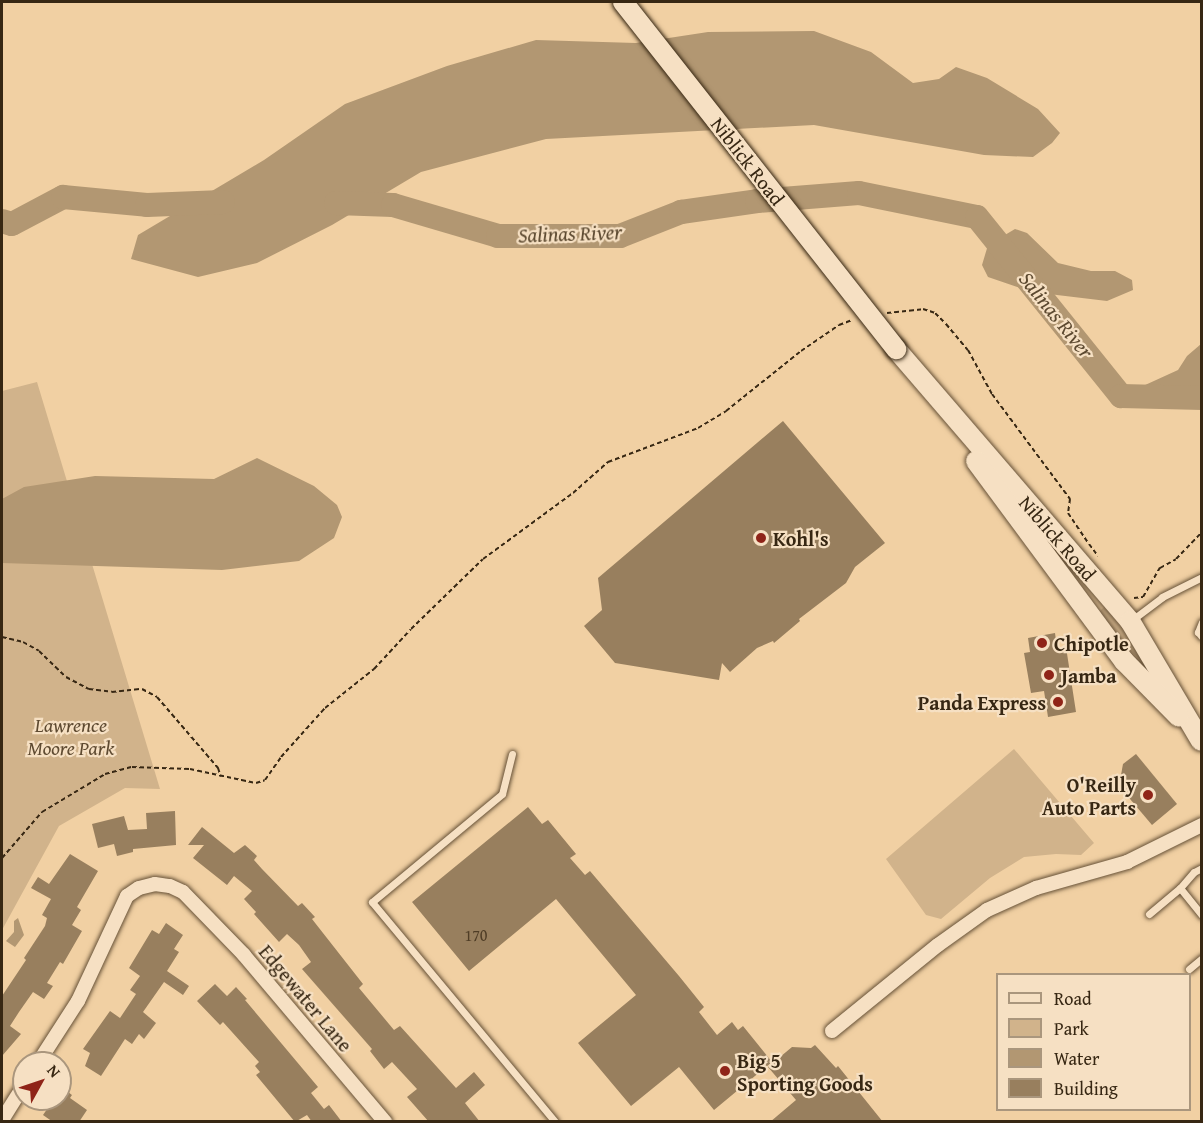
<!DOCTYPE html>
<style>
body{margin:0}
#map{position:relative;width:1203px;height:1123px;overflow:hidden;background:#f1d0a3;font-family:"Gentium Book Plus",serif}
div>[style]{position:absolute}
[style*='--x']{left:calc(var(--x)*1px);top:calc(var(--y)*1px);width:calc(var(--w)*1px);rotate:calc(var(--a)*1deg)}
.green>*{inset:0;background:#d1b38b}
.water>*{inset:0;background:#b29772}
.river>*{height:24px;margin:-12px;padding:0 12px;transform-origin:12px;border-radius:12px;background:#b29772}
.building>*{inset:0;background:#987f5e}
.path>*{height:2px;margin-top:-1px;transform-origin:0;background:repeating-linear-gradient(90deg,#372713 0 4.5px,transparent 0 7.5px)}
.roads{filter:drop-shadow(0 0 2px #665137) drop-shadow(0 0 2px #665137)}
.service>*{height:7px;margin:-3.5px;padding:0 3.5px;transform-origin:3.5px;border-radius:3.5px;background:#f6e0c3}
.minor>*{height:14px;margin:-7px;padding:0 7px;transform-origin:7px;border-radius:7px;background:#f6e0c3}
.secondary>*{height:20px;margin:-10px;padding:0 10px;transform-origin:10px;border-radius:10px;background:#f6e0c3}
.bridges{filter:drop-shadow(0 0 2px #372713) drop-shadow(0 0 2px #372713)}
.secondary-bridge>*{height:20px;margin:-10px;padding:0 10px;transform-origin:10px;border-radius:10px;background:#f6e0c3}
.dots>*{width:16px;height:16px;translate:-50% -50%;box-sizing:border-box;border:3px solid #f6e0c3;border-radius:50%}
span{translate:-50% -50%;white-space:nowrap;text-align:center;line-height:1.15;-webkit-text-stroke:4.5px #f6e0c3;paint-order:stroke}
.number-label{font-size:16px;color:#4f3d26}
.number-label span{-webkit-text-stroke-width:0}
.street-label{font-size:20px;color:#372713}
.poi-label{font-size:20px;color:#372713;font-weight:700}
.left{translate:0 -50%;text-align:left}
.right{translate:-100% -50%;text-align:right}
.park-label{font-size:20px;color:#5e4a31;font-style:italic}
.water-label{font-size:21px;color:#5c4930;font-style:italic}
.frame{position:absolute;inset:0;border:3px solid #372713;pointer-events:none}
.legend{position:absolute;left:996px;top:973px;width:195px;height:138px;box-sizing:border-box;background:#f6e0c3;border:2px solid #aa967d;margin:0;padding:8px 10px;list-style:none;font-size:18px;color:#372713}
.legend li{display:flex;align-items:center;gap:12px;height:30px}
.legend b{width:30px;border:2px solid #aa967d}
.north{position:absolute;left:12px;top:1051px;width:60px;height:60px;box-sizing:border-box;background:#f6e0c3;border:2px solid #aa967d;border-radius:50%;rotate:50deg;font-size:16px;font-weight:700;line-height:24px;text-align:center;color:#372713}
.north::after{content:'';display:block;margin:auto;width:21px;height:27px;background:#8f2418;clip-path:polygon(50% 0,100% 100%,50% 72%,0 100%)}
</style>
<div id="map">
<div class="green">
<div style="clip-path:polygon(37px 382px,160px 789px,125px 788px,59px 826px,2px 930px,2px 391px)"></div>
<div style="clip-path:polygon(1105px 606px,1154px 670px,1125px 647px,1099px 612px)"></div>
<div style="clip-path:polygon(1014px 749px,1094px 843px,1081px 855px,1056px 854px,1024px 857px,990px 878px,941px 919px,926px 915px,886px 859px)"></div>
</div>
<div class="water">
<div style="clip-path:polygon(814px 31px,871px 52px,913px 83px,939px 79px,956px 67px,987px 78px,1038px 109px,1060px 133px,1052px 143px,1033px 157px,984px 155px,814px 125px,546px 139px,421px 172px,332px 225px,257px 263px,198px 277px,131px 259px,138px 235px,264px 160px,345px 104px,447px 66px,536px 40px,636px 43px,708px 32px)"></div>
<div style="clip-path:polygon(1015px 229px,1027px 233px,1058px 263px,1091px 271px,1115px 271px,1132px 280px,1133px 290px,1107px 301px,1032px 292px,988px 277px,982px 265px,988px 245px)"></div>
<div style="clip-path:polygon(1201px 344px,1201px 398px,1121px 396px,1178px 370px,1187px 356px)"></div>
<div style="clip-path:polygon(257px 458px,314px 486px,337px 505px,342px 517px,334px 538px,299px 561px,222px 570px,2px 563px,2px 499px,24px 487px,95px 476px,214px 479px)"></div>
<div style="clip-path:polygon(18px 918px,24px 935px,15px 947px,6px 941px,14px 932px,14px 921px)"></div>
</div>
<div class="river">
<div style="--x:336;--y:203;--w:57;--a:2"></div>
<div style="--x:393;--y:205;--w:109;--a:16.4"></div>
<div style="--x:498;--y:236;--w:122;--a:0"></div>
<div style="--x:620;--y:236;--w:66;--a:-21.5"></div>
<div style="--x:681;--y:212;--w:77;--a:-8.2"></div>
<div style="--x:757;--y:201;--w:102;--a:-4.5"></div>
<div style="--x:859;--y:193;--w:120;--a:11.5"></div>
<div style="--x:977;--y:217;--w:230;--a:51.2"></div>
<div style="--x:1121;--y:396;--w:81;--a:1.4"></div>
<div style="--x:2;--y:221;--w:10;--a:17"></div>
<div style="--x:12;--y:224;--w:58;--a:-27.9"></div>
<div style="--x:63;--y:197;--w:84;--a:5.4"></div>
<div style="--x:147;--y:205;--w:76;--a:-2.3"></div>
</div>
<div class="building">
<div style="clip-path:polygon(783px 421px,885px 543px,855px 567px,846px 583px,799px 619px,800px 621px,774px 643px,773px 641px,757px 648px,730px 672px,722px 663px,719px 680px,615px 663px,584px 626px,602px 610px,598px 578px)"></div>
<div style="clip-path:polygon(1055px 633px,1057px 648px,1066px 647px,1076px 712px,1048px 717px,1044px 691px,1031px 693px,1024px 653px,1030px 652px,1028px 638px)"></div>
<div style="clip-path:polygon(1136px 754px,1177px 804px,1152px 825px,1119px 786px,1123px 764px)"></div>
<div style="clip-path:polygon(528px 807px,542px 824px,548px 820px,576px 854px,570px 858px,585px 875px,590px 871px,679px 976px,704px 1007px,699px 1012px,717px 1035px,732px 1022px,738px 1030px,743px 1026px,772px 1062px,714px 1110px,679px 1067px,631px 1106px,578px 1043px,636px 995px,556px 899px,469px 971px,412px 902px)"></div>
<div style="clip-path:polygon(175px 811px,176px 845px,133px 849px,133px 852px,117px 856px,114px 844px,98px 848px,92px 824px,124px 816px,128px 830px,147px 829px,146px 813px)"></div>
<div style="clip-path:polygon(202px 827px,234px 853px,245px 845px,257px 856px,254px 860px,262px 869px,298px 906px,302px 903px,315px 917px,312px 919px,363px 984px,359px 988px,394px 1030px,400px 1026px,456px 1088px,474px 1072px,485px 1085px,465px 1103px,480px 1122px,429px 1122px,407px 1097px,417px 1089px,392px 1062px,384px 1069px,370px 1051px,372px 1049px,302px 969px,311px 962px,299px 945px,287px 934px,279px 942px,254px 914px,256px 912px,244px 899px,252px 891px,234px 876px,227px 885px,193px 858px,204px 845px,188px 845px)"></div>
<div style="clip-path:polygon(70px 854px,98px 871px,77px 907px,81px 910px,72px 925px,82px 931px,63px 964px,60px 962px,47px 983px,53px 986px,44px 999px,33px 992px,19px 1012px,10px 1026px,21px 1034px,2px 1056px,2px 996px,26px 960px,24px 958px,45px 926px,47px 918px,42px 915px,51px 899px,31px 888px,38px 877px,49px 884px)"></div>
<div style="clip-path:polygon(166px 923px,183px 935px,174px 949px,179px 952px,167px 971px,189px 986px,183px 995px,164px 982px,143px 1012px,156px 1023px,144px 1039px,139px 1034px,132px 1044px,125px 1039px,101px 1076px,85px 1066px,90px 1053px,83px 1049px,110px 1011px,120px 1018px,136px 994px,130px 990px,140px 976px,129px 968px,152px 930px,159px 934px)"></div>
<div style="clip-path:polygon(215px 984px,227px 996px,236px 987px,247px 999px,245px 1000px,318px 1087px,311px 1093px,324px 1109px,329px 1105px,342px 1122px,312px 1122px,307px 1115px,295px 1122px,256px 1075px,260px 1072px,255px 1066px,259px 1062px,223px 1022px,220px 1025px,197px 1001px)"></div>
<div style="clip-path:polygon(815px 1045px,836px 1068px,838px 1066px,883px 1122px,770px 1122px,796px 1100px,768px 1067px,792px 1047px,811px 1048px)"></div>
<div style="clip-path:polygon(60px 1086px,72px 1095px,70px 1098px,87px 1110px,79px 1122px,53px 1122px,43px 1115px,54px 1099px,60px 1099px)"></div>
</div>
<div class="path">
<div style="--x:887;--y:313;--w:36;--a:-6"></div>
<div style="--x:923;--y:309;--w:13;--a:18"></div>
<div style="--x:935;--y:313;--w:16;--a:45"></div>
<div style="--x:946;--y:324;--w:34;--a:50"></div>
<div style="--x:968;--y:350;--w:50;--a:61.4"></div>
<div style="--x:992;--y:394;--w:131;--a:53.4"></div>
<div style="--x:1070;--y:499;--w:14;--a:98"></div>
<div style="--x:1068;--y:513;--w:36;--a:56"></div>
<div style="--x:1089;--y:544;--w:15;--a:53"></div>
<div style="--x:1134;--y:598;--w:9;--a:-6"></div>
<div style="--x:1143;--y:597;--w:34;--a:-60"></div>
<div style="--x:1160;--y:568;--w:18;--a:-29"></div>
<div style="--x:1176;--y:559;--w:37;--a:-46"></div>
<div style="--x:2;--y:637;--w:22;--a:13"></div>
<div style="--x:23;--y:642;--w:18;--a:29"></div>
<div style="--x:39;--y:651;--w:37;--a:44"></div>
<div style="--x:66;--y:677;--w:26;--a:28"></div>
<div style="--x:89;--y:689;--w:23;--a:7"></div>
<div style="--x:112;--y:692;--w:30;--a:-6"></div>
<div style="--x:142;--y:689;--w:17;--a:28"></div>
<div style="--x:157;--y:697;--w:94;--a:49.3"></div>
<div style="--x:218;--y:768;--w:9;--a:72"></div>
<div style="--x:2;--y:858;--w:61;--a:-49"></div>
<div style="--x:42;--y:812;--w:74;--a:-31.1"></div>
<div style="--x:105;--y:774;--w:28;--a:-15"></div>
<div style="--x:132;--y:767;--w:58;--a:2"></div>
<div style="--x:190;--y:769;--w:67;--a:12"></div>
<div style="--x:256;--y:783;--w:9;--a:-18"></div>
<div style="--x:265;--y:780;--w:28;--a:-55"></div>
<div style="--x:281;--y:757;--w:66;--a:-48.1"></div>
<div style="--x:325;--y:708;--w:63;--a:-38.5"></div>
<div style="--x:374;--y:669;--w:54;--a:-47.2"></div>
<div style="--x:411;--y:629;--w:100;--a:-44.2"></div>
<div style="--x:483;--y:559;--w:112;--a:-36.3"></div>
<div style="--x:573;--y:493;--w:47;--a:-41.5"></div>
<div style="--x:608;--y:462;--w:96;--a:-20.7"></div>
<div style="--x:698;--y:428;--w:33;--a:-31"></div>
<div style="--x:726;--y:411;--w:96;--a:-38.7"></div>
<div style="--x:801;--y:351;--w:46;--a:-34.4"></div>
<div style="--x:839;--y:325;--w:14;--a:-21"></div>
</div>
<div class="roads">
<div class="service">
<div style="--x:1132;--y:620;--w:38;--a:-37"></div>
<div style="--x:1162;--y:597;--w:45;--a:-26.6"></div>
<div style="--x:1202;--y:622;--w:11;--a:112"></div>
<div style="--x:1198;--y:632;--w:6;--a:51"></div>
<div style="--x:512;--y:754;--w:41;--a:104"></div>
<div style="--x:502;--y:794;--w:169;--a:140.3"></div>
<div style="--x:372;--y:902;--w:286;--a:50.2"></div>
<div style="--x:1180;--y:888;--w:21;--a:-49"></div>
<div style="--x:1194;--y:872;--w:9;--a:-27"></div>
<div style="--x:1149;--y:914;--w:40;--a:-40"></div>
<div style="--x:1180;--y:888;--w:35;--a:51"></div>
<div style="--x:1189;--y:969;--w:17;--a:-40"></div>
</div>
<div class="minor">
<div style="--x:832;--y:1031;--w:136;--a:-39.1"></div>
<div style="--x:938;--y:945;--w:60;--a:-35.5"></div>
<div style="--x:987;--y:910;--w:54;--a:-24.2"></div>
<div style="--x:1036;--y:888;--w:95;--a:-15.9"></div>
<div style="--x:1127;--y:862;--w:84;--a:-26.3"></div>
<div style="--x:38;--y:1063;--w:74;--a:-57.2"></div>
<div style="--x:78;--y:1001;--w:116;--a:-65"></div>
<div style="--x:127;--y:896;--w:14;--a:-34"></div>
<div style="--x:139;--y:888;--w:16;--a:-14"></div>
<div style="--x:155;--y:884;--w:15;--a:8"></div>
<div style="--x:170;--y:886;--w:14;--a:25"></div>
<div style="--x:183;--y:892;--w:88;--a:45.9"></div>
<div style="--x:244;--y:955;--w:219;--a:49.8"></div>
<div style="--x:2;--y:1120;--w:41;--a:-57.8"></div>
</div>
<div class="secondary">
<div style="--x:896;--y:349;--w:359;--a:49.3"></div>
<div style="--x:1130;--y:621;--w:139;--a:59.4"></div>
<div style="--x:976;--y:461;--w:249;--a:53.5"></div>
<div style="--x:1124;--y:661;--w:78;--a:45.5"></div>
</div>
</div>
<div class="bridges">
<div class="secondary-bridge">
<div style="--x:623;--y:2;--w:442;--a:51.8"></div>
</div>
</div>
<div class="dots">
<div style="left:761px;top:538px;background:#8f2418"></div>
<div style="left:1042px;top:643px;background:#8f2418"></div>
<div style="left:1049px;top:675px;background:#8f2418"></div>
<div style="left:1058px;top:702px;background:#8f2418"></div>
<div style="left:1148px;top:795px;background:#8f2418"></div>
<div style="left:725px;top:1071px;background:#8f2418"></div>
</div>
<div class="number-label">
<span style="left:476px;top:935px">170</span>
</div>
<div class="street-label">
<span style="left:748px;top:161px;rotate:52deg">Niblick Road</span>
<span style="left:1058px;top:538px;rotate:49deg">Niblick Road</span>
<span style="left:306px;top:998px;rotate:50deg">Edgewater Lane</span>
</div>
<div class="poi-label">
<span class="left" style="left:773px;top:538px">Kohl's</span>
<span class="left" style="left:1054px;top:643px">Chipotle</span>
<span class="left" style="left:1061px;top:675px">Jamba</span>
<span class="right" style="left:1046px;top:702px">Panda Express</span>
<span class="right" style="left:1136px;top:796px">O'Reilly<br>Auto Parts</span>
<span class="left" style="left:737px;top:1072px">Big 5<br>Sporting Goods</span>
</div>
<div class="park-label">
<span style="left:71px;top:736px">Lawrence<br>Moore Park</span>
</div>
<div class="water-label">
<span style="left:570px;top:234px;rotate:-2deg">Salinas River</span>
<span style="left:1056px;top:315px;rotate:51deg">Salinas River</span>
</div>
<div class="frame"></div>
<ul class="legend">
<li><b style="height:8px;background:#f6e0c3"></b>Road</li>
<li><b style="height:16px;background:#d1b38b"></b>Park</li>
<li><b style="height:16px;background:#b29772"></b>Water</li>
<li><b style="height:16px;background:#987f5e"></b>Building</li>
</ul>
<div class="north">N</div>
</div>
